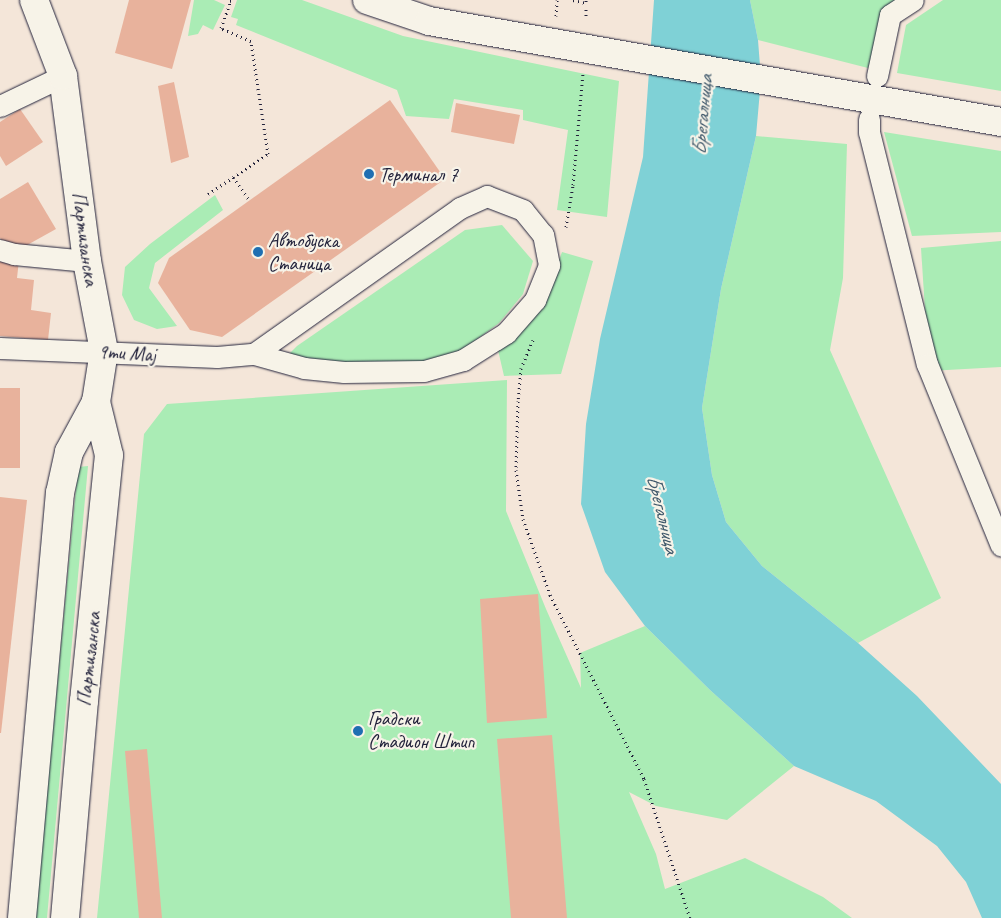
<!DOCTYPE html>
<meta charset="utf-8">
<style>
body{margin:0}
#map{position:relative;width:1001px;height:918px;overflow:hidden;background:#f4e6d9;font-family:Caveat,sans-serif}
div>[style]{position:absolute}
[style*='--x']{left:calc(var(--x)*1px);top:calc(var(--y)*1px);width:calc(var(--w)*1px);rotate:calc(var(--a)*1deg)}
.green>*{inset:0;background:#aaecb5}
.water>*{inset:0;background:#7fd1d6}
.building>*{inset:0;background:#e8b29c}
.path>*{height:3px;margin-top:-1.5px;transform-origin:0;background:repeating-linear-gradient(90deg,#22223b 0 1px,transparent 0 5px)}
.roads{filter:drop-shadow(0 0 1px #22223b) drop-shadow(0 0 1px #22223b)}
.minor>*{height:21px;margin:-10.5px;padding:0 10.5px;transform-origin:10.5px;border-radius:10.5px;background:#f7f3e8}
.tertiary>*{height:28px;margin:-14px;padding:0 14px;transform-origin:14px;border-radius:14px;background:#f7f3e8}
.secondary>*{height:28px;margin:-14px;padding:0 14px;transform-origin:14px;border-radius:14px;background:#f7f3e8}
.dots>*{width:14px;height:14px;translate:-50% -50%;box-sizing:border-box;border:2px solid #f7f3e8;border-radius:50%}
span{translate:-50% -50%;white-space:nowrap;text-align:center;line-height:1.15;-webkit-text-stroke:4.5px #f7f3e8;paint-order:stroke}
.poi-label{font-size:20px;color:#22223b}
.left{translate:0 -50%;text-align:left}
.street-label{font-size:20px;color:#22223b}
.water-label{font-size:21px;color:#3e576a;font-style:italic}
</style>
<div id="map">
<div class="green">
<div style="clip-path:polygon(194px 0,214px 0,225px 5px,213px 30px,203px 25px,198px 34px,188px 36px)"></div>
<div style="clip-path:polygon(237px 0,302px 0,403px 36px,619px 81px,607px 217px,557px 210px,568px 130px,523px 120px,523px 110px,454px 99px,449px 119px,406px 116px,397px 90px,236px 25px,238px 19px,231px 17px)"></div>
<div style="clip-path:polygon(750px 0,895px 0,868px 68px,758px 40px)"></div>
<div style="clip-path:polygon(943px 0,1001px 0,1001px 91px,897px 73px,906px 25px)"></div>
<div style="clip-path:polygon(884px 132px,1001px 151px,1001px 232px,912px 236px)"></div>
<div style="clip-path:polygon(756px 136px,847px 144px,843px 278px,830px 350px,941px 598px,858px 643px,762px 566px,726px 522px,712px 475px,702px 408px,721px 289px)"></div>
<div style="clip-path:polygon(215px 195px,223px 210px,155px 263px,149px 288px,177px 326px,157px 329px,134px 320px,122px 295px,125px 267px,150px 244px)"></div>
<div style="clip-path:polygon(502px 225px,533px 261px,523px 294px,499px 323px,460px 352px,422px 364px,310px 361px,288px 355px,297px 346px,465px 230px)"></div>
<div style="clip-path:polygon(1001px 241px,1001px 367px,929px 371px,921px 248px)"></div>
<div style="clip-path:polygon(562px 252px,593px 261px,561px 374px,504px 376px,498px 350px,542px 309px)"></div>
<div style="clip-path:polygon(507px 380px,506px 511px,546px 609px,581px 688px,580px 653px,645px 626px,710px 690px,794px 766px,727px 820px,656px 806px,629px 792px,656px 854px,665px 889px,745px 858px,823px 897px,852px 918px,97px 918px,144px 434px,167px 404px)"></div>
<div style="clip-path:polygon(88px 466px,47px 918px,35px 918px,78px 467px)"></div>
</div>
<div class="water">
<div style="clip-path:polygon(654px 0,750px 0,758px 40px,761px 79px,756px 136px,721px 289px,702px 408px,712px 475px,726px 522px,762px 566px,858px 643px,917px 696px,1001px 784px,1001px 918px,982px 918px,966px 882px,937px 846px,876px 801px,794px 766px,710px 690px,645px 626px,605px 572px,581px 504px,586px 424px,600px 339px,643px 157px)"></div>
</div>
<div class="building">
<div style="clip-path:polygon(129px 0,191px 0,172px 69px,115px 53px)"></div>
<div style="clip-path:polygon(174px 82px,189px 157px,171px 163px,158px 86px)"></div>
<div style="clip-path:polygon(390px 100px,445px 179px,222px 337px,190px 330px,158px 283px,169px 258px)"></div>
<div style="clip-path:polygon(456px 103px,520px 115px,514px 144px,451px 132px)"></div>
<div style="clip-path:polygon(20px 109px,43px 142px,6px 166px,0 156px,0 122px)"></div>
<div style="clip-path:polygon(28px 182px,56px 229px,20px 249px,5px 246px,0 238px,0 199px)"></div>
<div style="clip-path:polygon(0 259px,19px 260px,17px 278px,34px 280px,31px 310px,51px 313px,48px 340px,0 336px)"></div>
<div style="clip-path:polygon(0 388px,20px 388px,20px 468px,0 468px)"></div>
<div style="clip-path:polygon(0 497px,27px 500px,1px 733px,0 733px)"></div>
<div style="clip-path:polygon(538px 594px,547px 718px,487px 723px,480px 599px)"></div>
<div style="clip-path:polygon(552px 735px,567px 918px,511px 918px,497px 739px)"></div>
<div style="clip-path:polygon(147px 749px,162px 918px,139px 918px,125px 751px)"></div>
</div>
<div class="path">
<div style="--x:573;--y:0;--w:13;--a:13"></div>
<div style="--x:556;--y:16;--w:16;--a:-86"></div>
<div style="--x:586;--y:16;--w:16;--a:-90"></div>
<div style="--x:233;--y:177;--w:28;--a:55"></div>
<div style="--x:208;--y:194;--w:72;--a:-33.7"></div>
<div style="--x:268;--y:154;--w:114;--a:-98.6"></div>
<div style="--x:251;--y:41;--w:33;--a:-157"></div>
<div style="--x:221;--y:28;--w:29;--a:-70"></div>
<div style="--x:231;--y:1;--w:4;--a:-166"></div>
<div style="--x:566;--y:227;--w:43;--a:-80.5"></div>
<div style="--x:573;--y:185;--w:111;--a:-84.9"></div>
<div style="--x:533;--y:340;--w:30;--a:113"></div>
<div style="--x:521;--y:368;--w:33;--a:95"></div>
<div style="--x:518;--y:401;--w:69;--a:91.7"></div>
<div style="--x:516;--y:470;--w:49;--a:81.9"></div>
<div style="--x:523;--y:519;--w:81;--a:70.4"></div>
<div style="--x:550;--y:595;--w:207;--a:62.9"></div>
<div style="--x:644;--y:779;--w:146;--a:71.7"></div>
</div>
<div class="roads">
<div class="minor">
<div style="--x:877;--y:76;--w:62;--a:-78"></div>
<div style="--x:890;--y:15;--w:27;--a:-33"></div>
<div style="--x:0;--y:106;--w:70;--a:-25.5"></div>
<div style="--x:869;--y:119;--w:13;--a:90"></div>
<div style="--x:869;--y:132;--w:239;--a:76"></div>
<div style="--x:927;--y:364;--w:196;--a:67.8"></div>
<div style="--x:0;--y:250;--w:15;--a:16"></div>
<div style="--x:14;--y:254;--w:73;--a:5.5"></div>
<div style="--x:0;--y:348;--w:217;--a:2.4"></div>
<div style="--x:217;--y:357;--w:37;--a:-5"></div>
<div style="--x:254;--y:354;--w:52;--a:15.6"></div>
<div style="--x:304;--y:368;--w:40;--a:5.7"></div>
<div style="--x:344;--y:372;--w:80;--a:-0.7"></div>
<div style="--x:424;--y:371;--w:41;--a:-15.8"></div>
<div style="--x:463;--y:360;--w:51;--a:-32.1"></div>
<div style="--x:506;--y:333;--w:44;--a:-48.7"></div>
<div style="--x:535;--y:300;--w:38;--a:-68"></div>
<div style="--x:549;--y:265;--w:31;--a:-101"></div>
<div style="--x:543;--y:235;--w:32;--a:-129"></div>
<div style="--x:523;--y:210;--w:39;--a:-159"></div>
<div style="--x:487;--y:196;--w:30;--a:156"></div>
<div style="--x:460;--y:208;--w:252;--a:144.7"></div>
</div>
<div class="tertiary">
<div style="--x:22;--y:918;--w:427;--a:-84.9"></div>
<div style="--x:60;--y:493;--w:42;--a:-77.6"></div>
<div style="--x:69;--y:452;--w:57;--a:-61.6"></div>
<div style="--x:96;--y:402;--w:52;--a:-81.1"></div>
<div style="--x:104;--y:351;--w:92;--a:-100.7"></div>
<div style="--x:87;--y:261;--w:187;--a:-97.4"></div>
<div style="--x:63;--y:76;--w:81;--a:-110.9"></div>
<div style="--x:65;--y:918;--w:218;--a:-85"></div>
<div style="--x:84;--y:701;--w:247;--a:-84.2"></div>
<div style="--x:109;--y:455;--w:55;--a:-103.8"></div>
</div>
<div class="secondary">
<div style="--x:367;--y:0;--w:65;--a:18.7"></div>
<div style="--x:429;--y:21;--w:581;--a:10.01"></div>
</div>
</div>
<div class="dots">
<div style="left:369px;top:174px;background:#1f6fb2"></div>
<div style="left:258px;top:252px;background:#1f6fb2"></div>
<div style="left:358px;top:731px;background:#1f6fb2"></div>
</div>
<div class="poi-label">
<span class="left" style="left:379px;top:174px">Терминал 7</span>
<span class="left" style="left:268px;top:252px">Автобуска<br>Станица</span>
<span class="left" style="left:368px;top:730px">Градски<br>Стадион Штип</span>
</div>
<div class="street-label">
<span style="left:85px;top:239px;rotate:82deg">Партизанска</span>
<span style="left:127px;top:353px;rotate:3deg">9ти Мај</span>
<span style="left:89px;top:659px;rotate:-84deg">Партизанска</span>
</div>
<div class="water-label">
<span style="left:702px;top:115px;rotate:-85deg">Брегалница</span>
<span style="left:663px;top:514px;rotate:76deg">Брегалница</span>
</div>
</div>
